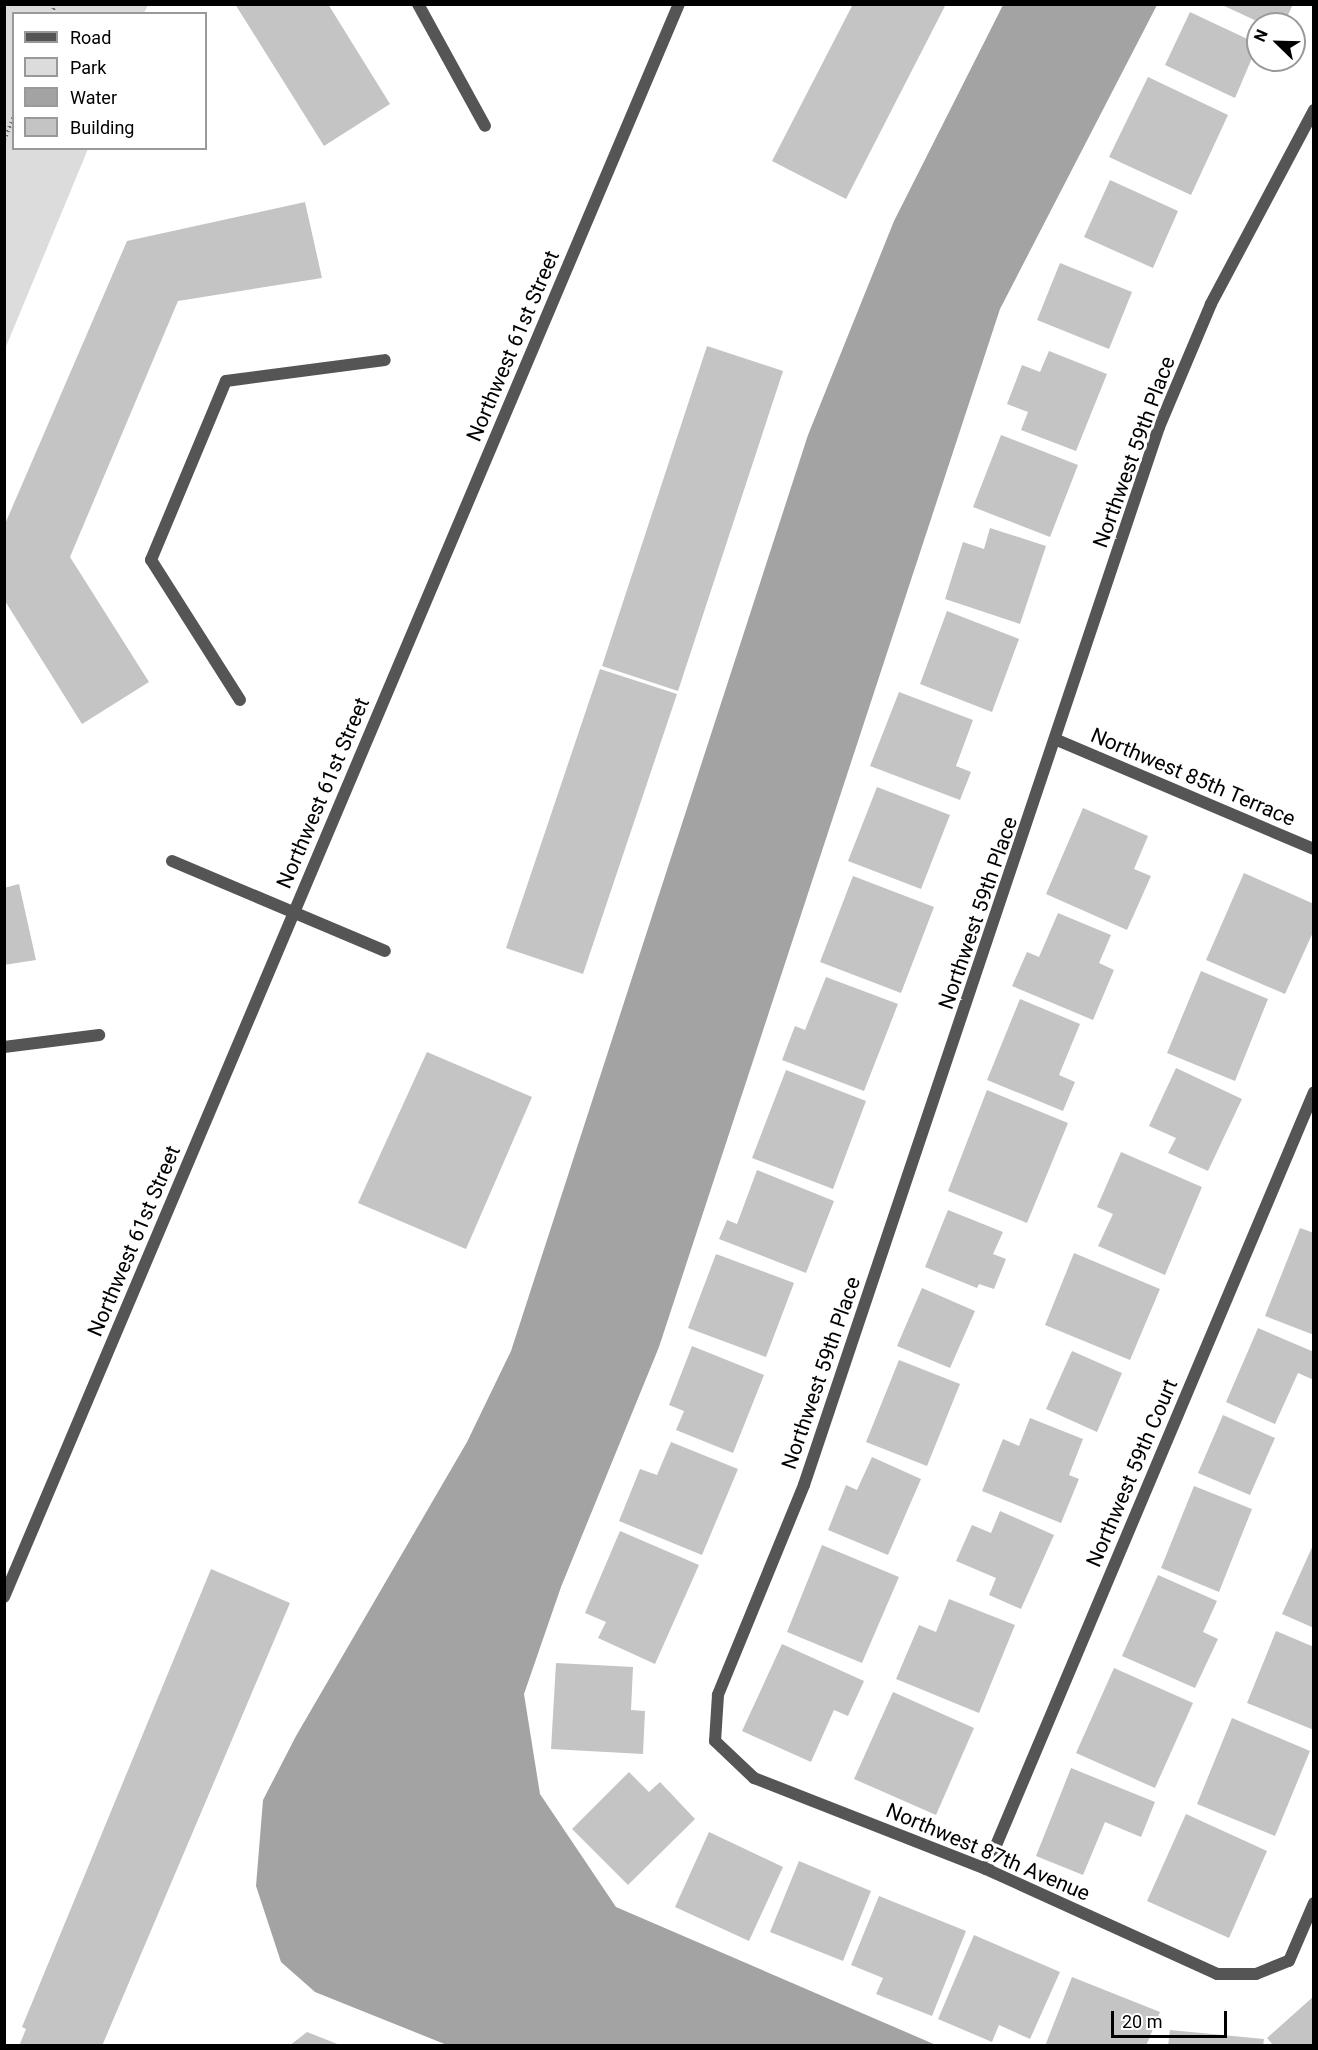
<!DOCTYPE html>
<style>
body{margin:0}
#map{position:relative;width:1318px;height:2050px;overflow:hidden;background:#fff;font-family:Roboto,sans-serif}
div>[style]{position:absolute}
[style*='--x']{left:calc(var(--x)*1px);top:calc(var(--y)*1px);width:calc(var(--w)*1px);rotate:calc(var(--a)*1deg)}
.green>*{inset:0;background:#dcdcdc}
.water>*{inset:0;background:#a3a3a3}
.building>*{inset:0;background:#c4c4c4}
.path>*{height:4px;margin-top:-2px;transform-origin:0;background:repeating-linear-gradient(90deg,#777 0 1.5px,transparent 0 4.5px)}
.lane>*{height:12px;margin:-6px;padding:0 6px;transform-origin:6px;border-radius:6px;background:#555}
.street>*{height:12px;margin:-6px;padding:0 6px;transform-origin:6px;border-radius:6px;background:#555}
span{translate:-50% -50%;white-space:nowrap;text-align:center;line-height:1.15;-webkit-text-stroke:6px #fff;paint-order:stroke}
.street-label{font-size:21px;color:#000}
.frame{position:absolute;inset:0;border:6px solid #000;pointer-events:none}
.legend{position:absolute;left:12px;top:12px;width:195px;height:138px;box-sizing:border-box;background:#fff;border:2px solid #999;margin:0;padding:8px 10px;list-style:none;font-size:18px;color:#000}
.legend li{display:flex;align-items:center;gap:12px;height:30px}
.legend b{width:30px;border:2px solid #999}
.north{position:absolute;left:1246px;top:12px;width:60px;height:60px;box-sizing:border-box;background:#fff;border:2px solid #999;border-radius:50%;rotate:293deg;font-size:16px;font-weight:700;line-height:24px;text-align:center;color:#000}
.north::after{content:'';display:block;margin:auto;width:21px;height:27px;background:#000;clip-path:polygon(50% 0,100% 100%,50% 72%,0 100%)}
.scale{position:absolute;left:1111px;top:2011px;width:116px;height:27px;box-sizing:border-box;border:3px solid #000;border-top:0;padding-left:8px;font-size:18px;line-height:21px;white-space:nowrap;color:#000;-webkit-text-stroke:4px #fff;paint-order:stroke}
</style>
<div id="map">
<div class="green">
<div style="clip-path:polygon(5px 4px,148px 5px,144px 13px,14px 14px,14px 148px,88px 149px,5px 349px)"></div>
</div>
<div class="water">
<div style="clip-path:polygon(1003px 5px,1157px 5px,1000px 309px,659px 1347px,561px 1587px,524px 1694px,540px 1794px,616px 1907px,936px 2045px,447px 2045px,315px 1992px,281px 1962px,256px 1886px,263px 1800px,296px 1736px,467px 1442px,511px 1351px,808px 435px,894px 221px)"></div>
</div>
<div class="building">
<div style="clip-path:polygon(235px 4px,328px 4px,390px 104px,324px 146px)"></div>
<div style="clip-path:polygon(853px 4px,946px 4px,846px 199px,772px 161px)"></div>
<div style="clip-path:polygon(1220px 4px,1293px 4px,1284px 24px,1263px 24px)"></div>
<div style="clip-path:polygon(1190px 12px,1258px 44px,1235px 98px,1165px 65px)"></div>
<div style="clip-path:polygon(1148px 77px,1228px 115px,1191px 195px,1109px 157px)"></div>
<div style="clip-path:polygon(1110px 180px,1178px 211px,1153px 268px,1084px 237px)"></div>
<div style="clip-path:polygon(305px 202px,322px 278px,178px 301px,70px 557px,149px 682px,82px 724px,5px 601px,5px 524px,127px 241px)"></div>
<div style="clip-path:polygon(1060px 263px,1132px 292px,1109px 349px,1037px 320px)"></div>
<div style="clip-path:polygon(707px 346px,783px 371px,678px 691px,602px 666px)"></div>
<div style="clip-path:polygon(1049px 351px,1107px 374px,1076px 451px,1021px 430px,1028px 412px,1007px 404px,1022px 365px,1040px 372px)"></div>
<div style="clip-path:polygon(1001px 435px,1078px 465px,1050px 537px,973px 507px)"></div>
<div style="clip-path:polygon(990px 528px,1046px 546px,1020px 624px,945px 599px,963px 542px,984px 549px)"></div>
<div style="clip-path:polygon(947px 611px,1019px 639px,992px 712px,920px 684px)"></div>
<div style="clip-path:polygon(600px 669px,677px 694px,583px 974px,506px 948px)"></div>
<div style="clip-path:polygon(899px 692px,973px 720px,956px 766px,971px 772px,960px 800px,870px 766px)"></div>
<div style="clip-path:polygon(877px 787px,950px 815px,921px 889px,848px 861px)"></div>
<div style="clip-path:polygon(1083px 808px,1148px 836px,1134px 869px,1151px 876px,1127px 930px,1046px 894px)"></div>
<div style="clip-path:polygon(1244px 873px,1314px 904px,1314px 930px,1285px 994px,1206px 960px)"></div>
<div style="clip-path:polygon(853px 876px,934px 907px,901px 993px,820px 962px)"></div>
<div style="clip-path:polygon(19px 884px,36px 960px,4px 965px,4px 888px)"></div>
<div style="clip-path:polygon(1058px 913px,1111px 935px,1099px 963px,1114px 970px,1093px 1020px,1012px 986px,1027px 952px,1039px 957px)"></div>
<div style="clip-path:polygon(1201px 971px,1268px 999px,1235px 1081px,1167px 1053px)"></div>
<div style="clip-path:polygon(826px 977px,898px 1004px,864px 1091px,782px 1060px,795px 1026px,805px 1030px)"></div>
<div style="clip-path:polygon(1020px 999px,1080px 1024px,1059px 1075px,1075px 1082px,1063px 1111px,987px 1080px)"></div>
<div style="clip-path:polygon(427px 1052px,532px 1097px,466px 1249px,358px 1203px)"></div>
<div style="clip-path:polygon(1176px 1068px,1242px 1099px,1208px 1171px,1168px 1153px,1176px 1138px,1149px 1126px)"></div>
<div style="clip-path:polygon(786px 1070px,866px 1101px,833px 1189px,752px 1158px)"></div>
<div style="clip-path:polygon(987px 1090px,1068px 1123px,1027px 1223px,948px 1191px)"></div>
<div style="clip-path:polygon(1121px 1152px,1202px 1187px,1165px 1275px,1098px 1246px,1113px 1214px,1097px 1207px)"></div>
<div style="clip-path:polygon(757px 1170px,834px 1201px,806px 1273px,719px 1239px,727px 1220px,737px 1224px)"></div>
<div style="clip-path:polygon(948px 1210px,1003px 1232px,993px 1254px,1006px 1259px,994px 1289px,979px 1284px,977px 1288px,925px 1267px)"></div>
<div style="clip-path:polygon(1300px 1228px,1314px 1233px,1314px 1335px,1265px 1316px)"></div>
<div style="clip-path:polygon(1074px 1253px,1160px 1289px,1130px 1360px,1045px 1325px)"></div>
<div style="clip-path:polygon(716px 1254px,794px 1283px,766px 1357px,688px 1328px)"></div>
<div style="clip-path:polygon(922px 1288px,975px 1311px,950px 1368px,897px 1346px)"></div>
<div style="clip-path:polygon(1258px 1328px,1314px 1352px,1314px 1380px,1298px 1373px,1275px 1424px,1226px 1402px)"></div>
<div style="clip-path:polygon(692px 1346px,764px 1375px,733px 1453px,676px 1430px,684px 1411px,669px 1405px)"></div>
<div style="clip-path:polygon(1072px 1351px,1122px 1373px,1097px 1432px,1046px 1409px)"></div>
<div style="clip-path:polygon(899px 1360px,960px 1384px,927px 1466px,866px 1442px)"></div>
<div style="clip-path:polygon(1223px 1415px,1275px 1438px,1250px 1495px,1198px 1473px)"></div>
<div style="clip-path:polygon(1030px 1418px,1083px 1439px,1069px 1475px,1079px 1479px,1061px 1523px,982px 1491px,1003px 1439px,1019px 1446px)"></div>
<div style="clip-path:polygon(671px 1442px,738px 1469px,702px 1555px,619px 1521px,640px 1469px,657px 1475px)"></div>
<div style="clip-path:polygon(872px 1457px,921px 1479px,888px 1555px,828px 1530px,846px 1485px,857px 1490px)"></div>
<div style="clip-path:polygon(1194px 1486px,1252px 1509px,1219px 1592px,1161px 1568px)"></div>
<div style="clip-path:polygon(1000px 1511px,1054px 1535px,1021px 1609px,989px 1595px,996px 1578px,956px 1561px,972px 1525px,991px 1533px)"></div>
<div style="clip-path:polygon(620px 1531px,699px 1565px,655px 1664px,598px 1638px,606px 1622px,585px 1613px)"></div>
<div style="clip-path:polygon(1314px 1543px,1314px 1628px,1282px 1614px)"></div>
<div style="clip-path:polygon(822px 1545px,899px 1577px,862px 1663px,787px 1632px)"></div>
<div style="clip-path:polygon(211px 1569px,290px 1603px,102px 2046px,19px 2046px,26px 2029px,22px 2027px)"></div>
<div style="clip-path:polygon(1158px 1575px,1217px 1601px,1203px 1632px,1218px 1639px,1195px 1688px,1122px 1656px)"></div>
<div style="clip-path:polygon(949px 1599px,1015px 1625px,979px 1713px,896px 1679px,919px 1625px,936px 1632px)"></div>
<div style="clip-path:polygon(1276px 1631px,1314px 1647px,1314px 1730px,1247px 1703px)"></div>
<div style="clip-path:polygon(782px 1644px,864px 1681px,848px 1716px,834px 1710px,811px 1762px,742px 1731px)"></div>
<div style="clip-path:polygon(556px 1663px,633px 1667px,631px 1710px,645px 1711px,643px 1754px,551px 1749px)"></div>
<div style="clip-path:polygon(1114px 1668px,1193px 1703px,1155px 1788px,1076px 1753px)"></div>
<div style="clip-path:polygon(893px 1692px,974px 1728px,936px 1815px,854px 1779px)"></div>
<div style="clip-path:polygon(1232px 1718px,1310px 1751px,1275px 1836px,1197px 1804px)"></div>
<div style="clip-path:polygon(1071px 1768px,1155px 1802px,1141px 1837px,1105px 1822px,1083px 1875px,1036px 1856px)"></div>
<div style="clip-path:polygon(629px 1772px,649px 1792px,660px 1782px,695px 1819px,628px 1885px,572px 1829px)"></div>
<div style="clip-path:polygon(1186px 1814px,1267px 1851px,1229px 1938px,1147px 1901px)"></div>
<div style="clip-path:polygon(709px 1832px,783px 1867px,749px 1941px,675px 1907px)"></div>
<div style="clip-path:polygon(799px 1861px,871px 1891px,843px 1961px,770px 1932px)"></div>
<div style="clip-path:polygon(879px 1896px,966px 1931px,932px 2016px,876px 1994px,883px 1978px,851px 1965px)"></div>
<div style="clip-path:polygon(974px 1935px,1060px 1972px,1030px 2039px,999px 2025px,992px 2042px,938px 2019px)"></div>
<div style="clip-path:polygon(1072px 1977px,1160px 2012px,1146px 2046px,1045px 2046px)"></div>
<div style="clip-path:polygon(1314px 1996px,1314px 2046px,1274px 2046px,1267px 2038px)"></div>
<div style="clip-path:polygon(1170px 2030px,1264px 2039px,1263px 2046px,1168px 2046px)"></div>
<div style="clip-path:polygon(307px 2032px,340px 2045px,340px 2046px,289px 2046px)"></div>
</div>
<div class="path">
<div style="--x:52;--y:14;--w:10;--a:-73"></div>
<div style="--x:4;--y:140;--w:26;--a:-67"></div>
</div>
<div class="lane">
<div style="--x:418;--y:4;--w:139;--a:61.2"></div>
<div style="--x:240;--y:700;--w:166;--a:-122.4"></div>
<div style="--x:151;--y:560;--w:194;--a:-67.3"></div>
<div style="--x:226;--y:381;--w:160;--a:-7.5"></div>
<div style="--x:172;--y:861;--w:231;--a:22.9"></div>
<div style="--x:4;--y:1047;--w:96;--a:-7.2"></div>
</div>
<div class="street">
<div style="--x:1314;--y:110;--w:220;--a:118"></div>
<div style="--x:1211;--y:304;--w:134;--a:112.9"></div>
<div style="--x:1159;--y:427;--w:1116;--a:108.55"></div>
<div style="--x:804;--y:1485;--w:227;--a:112.3"></div>
<div style="--x:718;--y:1695;--w:46;--a:93.7"></div>
<div style="--x:715;--y:1741;--w:54;--a:43.5"></div>
<div style="--x:754;--y:1778;--w:249;--a:21.4"></div>
<div style="--x:986;--y:1869;--w:254;--a:24.4"></div>
<div style="--x:1217;--y:1974;--w:39;--a:0"></div>
<div style="--x:1256;--y:1974;--w:35;--a:-22"></div>
<div style="--x:1289;--y:1961;--w:63;--a:-66.7"></div>
<div style="--x:1057;--y:740;--w:279;--a:23"></div>
<div style="--x:4;--y:1597;--w:1730;--a:-67.04"></div>
<div style="--x:986;--y:1869;--w:843;--a:-67.11"></div>
</div>
<div class="street-label">
<span style="left:513px;top:346px;rotate:-67deg">Northwest 61st Street</span>
<span style="left:1134px;top:452px;rotate:-70deg">Northwest 59th Place</span>
<span style="left:1193px;top:777px;rotate:23deg">Northwest 85th Terrace</span>
<span style="left:323px;top:793px;rotate:-67deg">Northwest 61st Street</span>
<span style="left:978px;top:913px;rotate:-71deg">Northwest 59th Place</span>
<span style="left:134px;top:1241px;rotate:-67deg">Northwest 61st Street</span>
<span style="left:821px;top:1373px;rotate:-71deg">Northwest 59th Place</span>
<span style="left:1132px;top:1473px;rotate:-67deg">Northwest 59th Court</span>
<span style="left:988px;top:1852px;rotate:23deg">Northwest 87th Avenue</span>
</div>
<div class="frame"></div>
<ul class="legend">
<li><b style="height:8px;background:#555"></b>Road</li>
<li><b style="height:16px;background:#dcdcdc"></b>Park</li>
<li><b style="height:16px;background:#a3a3a3"></b>Water</li>
<li><b style="height:16px;background:#c4c4c4"></b>Building</li>
</ul>
<div class="north">N</div>
<div class="scale">20 m</div>
</div>
